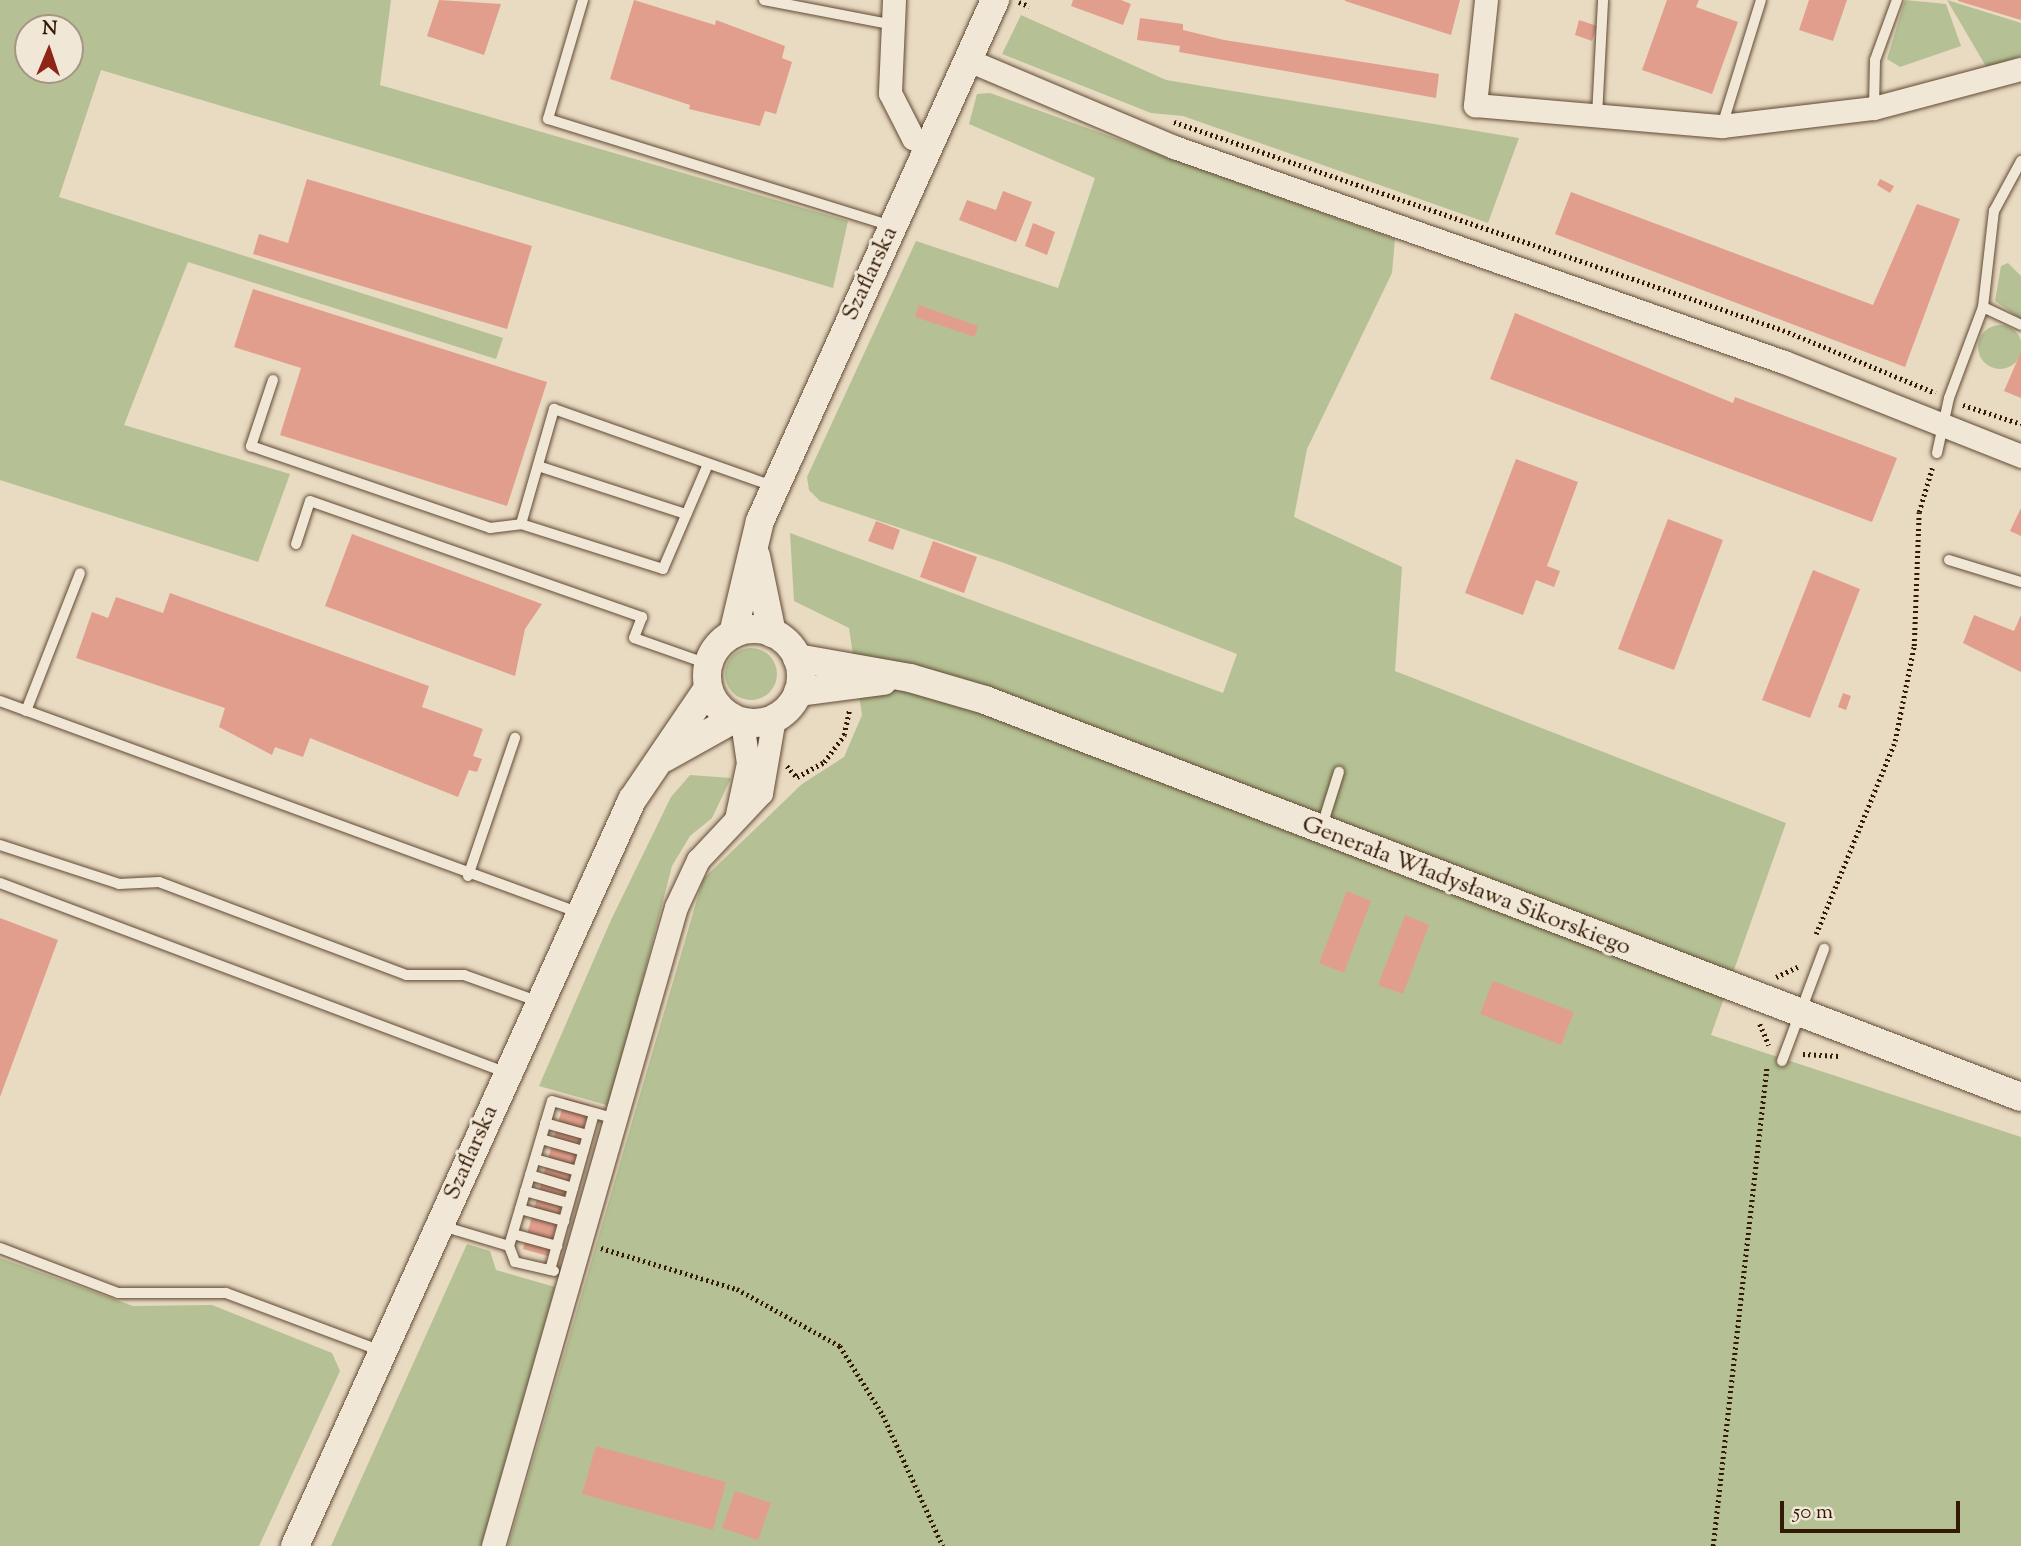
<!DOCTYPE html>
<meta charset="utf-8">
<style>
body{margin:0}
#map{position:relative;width:2021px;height:1546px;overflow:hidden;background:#e9dac2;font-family:"Sorts Mill Goudy",serif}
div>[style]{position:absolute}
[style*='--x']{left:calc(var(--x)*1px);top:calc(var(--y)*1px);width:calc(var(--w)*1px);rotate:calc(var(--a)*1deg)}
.green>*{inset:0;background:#b5c094}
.round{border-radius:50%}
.building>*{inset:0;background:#e29e8d}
.path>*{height:4.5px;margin-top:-2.25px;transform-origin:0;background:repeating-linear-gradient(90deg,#341a05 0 2px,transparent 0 5.5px)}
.roads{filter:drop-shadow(0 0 2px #614a34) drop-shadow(0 0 2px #614a34)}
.service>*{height:10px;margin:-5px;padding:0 5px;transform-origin:5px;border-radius:5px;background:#f1e7d7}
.minor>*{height:23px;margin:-11.5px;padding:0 11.5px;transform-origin:11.5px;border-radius:11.5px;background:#f1e7d7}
.tertiary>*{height:28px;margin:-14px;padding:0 14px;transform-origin:14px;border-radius:14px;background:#f1e7d7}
.tertiary>.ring{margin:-14px;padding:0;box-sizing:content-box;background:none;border:28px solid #f1e7d7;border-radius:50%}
span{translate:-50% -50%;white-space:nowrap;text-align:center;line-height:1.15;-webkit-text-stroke:6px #f1e7d7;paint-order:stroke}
.street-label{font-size:24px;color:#341a05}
.north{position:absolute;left:14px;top:14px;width:70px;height:70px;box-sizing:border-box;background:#f1e7d7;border:2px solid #a59583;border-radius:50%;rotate:2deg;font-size:19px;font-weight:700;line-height:28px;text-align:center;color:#341a05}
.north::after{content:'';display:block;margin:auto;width:24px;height:32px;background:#8f2418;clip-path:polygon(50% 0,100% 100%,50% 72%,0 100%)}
.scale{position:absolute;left:1780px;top:1501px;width:180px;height:32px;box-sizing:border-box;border:4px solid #341a05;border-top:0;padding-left:9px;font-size:21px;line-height:24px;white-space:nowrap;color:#341a05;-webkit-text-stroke:5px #f1e7d7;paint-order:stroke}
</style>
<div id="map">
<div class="green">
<div style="clip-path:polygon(evenodd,0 0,391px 0,380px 85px,848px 221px,833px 288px,101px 70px,59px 197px,503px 338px,496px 359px,188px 262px,124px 425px,290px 474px,258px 562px,0 480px,0 0,28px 28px,70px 28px,70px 70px,28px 70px,28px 28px)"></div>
<div style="clip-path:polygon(1905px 0,1946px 4px,1961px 46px,1900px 67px,1887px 59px)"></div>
<div style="clip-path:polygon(1947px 0,2021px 23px,2021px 56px,1987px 68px)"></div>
<div style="clip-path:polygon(1021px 15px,1166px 80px,1519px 138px,1488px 223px,1183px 116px,1151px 113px,1002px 54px)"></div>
<div style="clip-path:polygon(990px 93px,1395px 239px,1392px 273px,1307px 449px,1294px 517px,1402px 567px,1395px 671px,1786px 823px,1711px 1035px,2021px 1137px,2021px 1546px,508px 1546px,703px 879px,802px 784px,844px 757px,862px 715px,849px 628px,794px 601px,790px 533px,1223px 693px,1237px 654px,1007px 564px,820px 501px,809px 490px,807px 477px,916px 241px,1058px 288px,1095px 178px,969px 124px,977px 94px)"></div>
<div style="clip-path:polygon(2008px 263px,2021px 276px,2021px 319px,1995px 301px,2001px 266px)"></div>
<div class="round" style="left:1978px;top:325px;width:44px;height:44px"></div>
<div class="round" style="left:725px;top:648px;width:52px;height:52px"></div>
<div style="clip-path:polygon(690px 775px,731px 778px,712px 818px,690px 836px,672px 866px,610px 1106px,539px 1086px,611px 920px,671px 797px)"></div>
<div style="clip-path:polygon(467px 1244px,490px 1251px,496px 1270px,555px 1287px,481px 1546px,331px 1546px)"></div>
<div style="clip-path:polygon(0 1258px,133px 1306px,212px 1305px,332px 1353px,340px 1371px,259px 1546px,0 1546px)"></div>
</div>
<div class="building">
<div style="clip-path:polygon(439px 0,501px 4px,484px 55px,427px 36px)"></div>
<div style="clip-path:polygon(634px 0,715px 25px,716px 20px,785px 46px,782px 58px,792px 62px,776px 114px,765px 111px,760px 126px,689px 109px,690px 105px,610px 79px)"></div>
<div style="clip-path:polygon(1073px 0,1121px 0,1131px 4px,1123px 25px,1071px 6px)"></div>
<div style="clip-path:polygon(1460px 0,1451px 35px,1345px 1px,1345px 0)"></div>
<div style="clip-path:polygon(1667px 0,1699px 0,1696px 7px,1738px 22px,1712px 94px,1642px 70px)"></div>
<div style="clip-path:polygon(1809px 0,1847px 0,1833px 41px,1799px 30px)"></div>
<div style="clip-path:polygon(1958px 0,2021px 0,2021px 20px,1958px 1px)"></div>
<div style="clip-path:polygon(1140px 18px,1183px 24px,1183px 30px,1224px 40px,1439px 74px,1436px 98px,1179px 52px,1180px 46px,1137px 40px)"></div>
<div style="clip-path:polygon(1579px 20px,1597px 26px,1592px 41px,1575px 35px)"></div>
<div style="clip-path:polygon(307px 179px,532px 246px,507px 329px,253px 254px,259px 234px,288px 243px)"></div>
<div style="clip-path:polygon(1880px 179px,1894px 186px,1890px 193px,1877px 185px)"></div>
<div style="clip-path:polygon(1003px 191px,1032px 202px,1016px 242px,959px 220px,967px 200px,996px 210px)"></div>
<div style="clip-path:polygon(1571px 192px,1873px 305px,1917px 204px,1960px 219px,1905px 367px,1555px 234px)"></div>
<div style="clip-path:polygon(1033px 223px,1055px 232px,1047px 255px,1025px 246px)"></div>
<div style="clip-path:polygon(253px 289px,547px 382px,507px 506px,280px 435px,301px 368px,234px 347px)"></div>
<div style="clip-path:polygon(919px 305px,978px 326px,975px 337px,915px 317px)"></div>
<div style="clip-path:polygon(1515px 313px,1733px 403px,1735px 397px,1897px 458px,1872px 522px,1490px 379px)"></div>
<div style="clip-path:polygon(2021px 352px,2021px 398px,2004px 391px)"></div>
<div style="clip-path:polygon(1516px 459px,1578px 482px,1547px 566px,1560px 571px,1554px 587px,1536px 580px,1523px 615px,1465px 593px)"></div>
<div style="clip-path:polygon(2021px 508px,2021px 536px,2010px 531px)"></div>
<div style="clip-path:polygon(1668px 519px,1723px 540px,1674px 670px,1618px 649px)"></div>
<div style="clip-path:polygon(876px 521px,900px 530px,893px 550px,868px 541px)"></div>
<div style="clip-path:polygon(352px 534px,542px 604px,525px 629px,515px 676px,325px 606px)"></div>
<div style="clip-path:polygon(933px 541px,977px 557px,964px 593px,920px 577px)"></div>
<div style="clip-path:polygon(1813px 570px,1860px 589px,1810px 718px,1762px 700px)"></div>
<div style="clip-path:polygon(170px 593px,429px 686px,422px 707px,483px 729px,473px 756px,482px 759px,477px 772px,469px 770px,458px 797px,310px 738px,303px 757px,275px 747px,272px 755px,219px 727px,225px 708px,76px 658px,92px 612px,108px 618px,116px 597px,163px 613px)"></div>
<div style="clip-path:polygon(1974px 615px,2014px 631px,2021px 615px,2021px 672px,1963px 643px)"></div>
<div style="clip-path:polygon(1843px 693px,1851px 696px,1846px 710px,1838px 707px)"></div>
<div style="clip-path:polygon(1347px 891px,1371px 901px,1344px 973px,1319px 963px)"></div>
<div style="clip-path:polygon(1405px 915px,1429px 925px,1403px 994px,1378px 985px)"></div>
<div style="clip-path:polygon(0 918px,58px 940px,0 1097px)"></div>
<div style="clip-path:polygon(1493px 981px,1574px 1012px,1561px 1045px,1480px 1014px)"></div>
<div style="clip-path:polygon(565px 1098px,590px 1105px,548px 1256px,523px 1249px)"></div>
<div style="clip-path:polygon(596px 1446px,726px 1482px,713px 1530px,582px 1494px)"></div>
<div style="clip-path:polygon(735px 1491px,771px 1503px,758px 1540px,722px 1528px)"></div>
</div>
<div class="path">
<div style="--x:1019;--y:2;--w:11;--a:22"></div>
<div style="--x:1174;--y:122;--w:644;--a:18.86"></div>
<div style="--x:1783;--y:330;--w:165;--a:22.4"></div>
<div style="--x:1963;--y:405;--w:61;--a:18.1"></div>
<div style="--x:787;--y:766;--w:15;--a:48"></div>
<div style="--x:797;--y:777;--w:31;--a:-29"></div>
<div style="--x:824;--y:762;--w:34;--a:-53"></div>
<div style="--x:844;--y:735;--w:25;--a:-78"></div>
<div style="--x:1816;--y:934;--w:209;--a:-67.7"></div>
<div style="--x:1895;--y:741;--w:97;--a:-78.7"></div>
<div style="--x:1914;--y:646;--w:134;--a:-87.9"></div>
<div style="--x:1919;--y:512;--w:46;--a:-73.5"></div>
<div style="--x:1776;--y:977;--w:26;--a:-25"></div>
<div style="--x:1760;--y:1024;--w:23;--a:67"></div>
<div style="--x:1803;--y:1054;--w:36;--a:3"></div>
<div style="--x:601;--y:1248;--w:142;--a:16.8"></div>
<div style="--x:737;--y:1289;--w:118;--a:29"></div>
<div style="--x:840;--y:1346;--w:81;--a:58.1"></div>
<div style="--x:883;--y:1415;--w:144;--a:65.4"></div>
<div style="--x:1713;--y:1546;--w:482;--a:-83.6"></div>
</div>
<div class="roads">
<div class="service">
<div style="--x:583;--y:0;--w:124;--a:106.4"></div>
<div style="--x:548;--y:119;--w:359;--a:17.3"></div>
<div style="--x:764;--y:0;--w:132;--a:10.9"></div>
<div style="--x:1874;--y:108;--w:48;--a:-88.8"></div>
<div style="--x:1875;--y:60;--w:64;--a:-69.9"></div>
<div style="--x:1597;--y:116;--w:116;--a:-87"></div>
<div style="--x:1722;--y:126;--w:132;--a:-72.8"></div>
<div style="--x:1983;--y:307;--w:42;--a:25.3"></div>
<div style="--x:273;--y:380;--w:70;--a:108.4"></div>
<div style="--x:251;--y:446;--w:253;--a:18.9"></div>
<div style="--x:490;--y:528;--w:31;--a:-7"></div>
<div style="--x:521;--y:524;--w:120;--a:-74"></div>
<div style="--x:554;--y:409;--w:232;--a:19.4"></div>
<div style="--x:1937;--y:453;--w:56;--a:-77.7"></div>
<div style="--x:1949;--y:398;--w:97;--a:-69.5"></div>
<div style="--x:1983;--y:307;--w:97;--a:-83.5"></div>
<div style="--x:1994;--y:211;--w:57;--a:-61.6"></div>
<div style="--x:538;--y:466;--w:156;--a:18"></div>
<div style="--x:521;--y:524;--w:149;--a:17.6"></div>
<div style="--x:663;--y:569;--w:114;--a:-66.8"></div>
<div style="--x:296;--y:544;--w:45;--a:-72"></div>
<div style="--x:310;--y:501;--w:352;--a:19.3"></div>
<div style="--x:642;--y:617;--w:22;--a:111"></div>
<div style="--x:634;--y:638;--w:78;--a:19.4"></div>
<div style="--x:1949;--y:560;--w:75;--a:17"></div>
<div style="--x:0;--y:701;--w:618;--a:20.08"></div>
<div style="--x:26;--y:711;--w:148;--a:-68.6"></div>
<div style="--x:1321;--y:829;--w:60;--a:-72.5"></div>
<div style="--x:0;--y:845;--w:125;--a:18.1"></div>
<div style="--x:119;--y:884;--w:40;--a:-2.9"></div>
<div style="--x:159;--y:882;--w:264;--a:20.6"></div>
<div style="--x:406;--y:975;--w:58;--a:0"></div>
<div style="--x:464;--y:975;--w:81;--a:19.6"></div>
<div style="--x:468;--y:876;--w:146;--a:-71.2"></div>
<div style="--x:0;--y:883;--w:541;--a:20.54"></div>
<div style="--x:1782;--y:1061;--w:120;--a:-69.4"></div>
<div style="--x:545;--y:1123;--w:44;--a:15.9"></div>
<div style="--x:541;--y:1139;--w:44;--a:15.9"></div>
<div style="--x:535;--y:1159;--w:44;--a:15.9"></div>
<div style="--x:530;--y:1175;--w:45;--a:16.8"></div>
<div style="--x:525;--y:1191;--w:45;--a:15.6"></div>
<div style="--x:520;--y:1209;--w:46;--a:15.3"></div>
<div style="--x:442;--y:1226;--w:70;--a:16.6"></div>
<div style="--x:509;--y:1246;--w:151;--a:-73.5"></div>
<div style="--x:552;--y:1101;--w:66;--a:15.7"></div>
<div style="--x:513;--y:1234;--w:46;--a:15.3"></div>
<div style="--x:509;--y:1246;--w:17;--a:69"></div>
<div style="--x:515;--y:1262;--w:40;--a:13"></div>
<div style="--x:0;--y:1248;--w:126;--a:20.9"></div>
<div style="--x:118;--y:1293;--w:108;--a:0"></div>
<div style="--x:226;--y:1293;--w:165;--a:20.5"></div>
<div style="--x:550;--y:1270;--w:163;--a:-74.3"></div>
</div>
<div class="minor">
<div style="--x:894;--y:0;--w:93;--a:92.5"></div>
<div style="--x:890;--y:93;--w:51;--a:62.9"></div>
<div style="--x:913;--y:138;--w:18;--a:27"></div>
<div style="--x:1486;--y:0;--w:106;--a:96"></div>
<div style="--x:1475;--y:105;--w:248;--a:4.9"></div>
<div style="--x:1722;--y:126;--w:153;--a:-6.8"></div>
<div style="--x:1874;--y:108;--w:152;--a:-14.9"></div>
<div style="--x:968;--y:60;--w:224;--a:22.9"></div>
<div style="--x:1174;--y:147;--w:647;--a:19.42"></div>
<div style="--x:1784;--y:362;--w:255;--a:21.6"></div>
<div style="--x:736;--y:819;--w:57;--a:-77.9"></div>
<div style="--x:748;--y:763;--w:41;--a:-98.3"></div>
<div style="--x:493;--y:1546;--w:665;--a:-74.02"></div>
<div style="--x:676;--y:907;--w:52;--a:-64.9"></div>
<div style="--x:698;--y:860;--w:92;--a:-46.8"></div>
<div style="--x:761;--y:793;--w:76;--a:-80.2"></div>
</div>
<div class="tertiary">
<div style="--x:756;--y:556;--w:79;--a:78.3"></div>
<div class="ring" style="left:707px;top:629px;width:66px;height:66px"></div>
<div style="--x:733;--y:634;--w:116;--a:-76.6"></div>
<div style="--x:760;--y:521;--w:572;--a:-65.72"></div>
<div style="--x:797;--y:658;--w:115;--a:10"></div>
<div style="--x:910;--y:678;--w:78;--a:16.3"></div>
<div style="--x:985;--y:700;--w:1109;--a:20.97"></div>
<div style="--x:798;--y:692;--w:86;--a:-7.4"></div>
<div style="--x:664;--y:758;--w:80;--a:-29.1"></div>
<div style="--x:295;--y:1546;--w:819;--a:-65.69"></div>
<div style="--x:632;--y:800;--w:135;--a:-55.8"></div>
</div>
</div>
<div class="street-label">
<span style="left:871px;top:274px;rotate:-65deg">Szaflarska</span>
<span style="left:1466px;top:887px;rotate:21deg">Generała Władysława Sikorskiego</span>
<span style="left:472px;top:1153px;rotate:-66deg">Szaflarska</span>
</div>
<div class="north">N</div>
<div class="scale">50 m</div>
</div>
